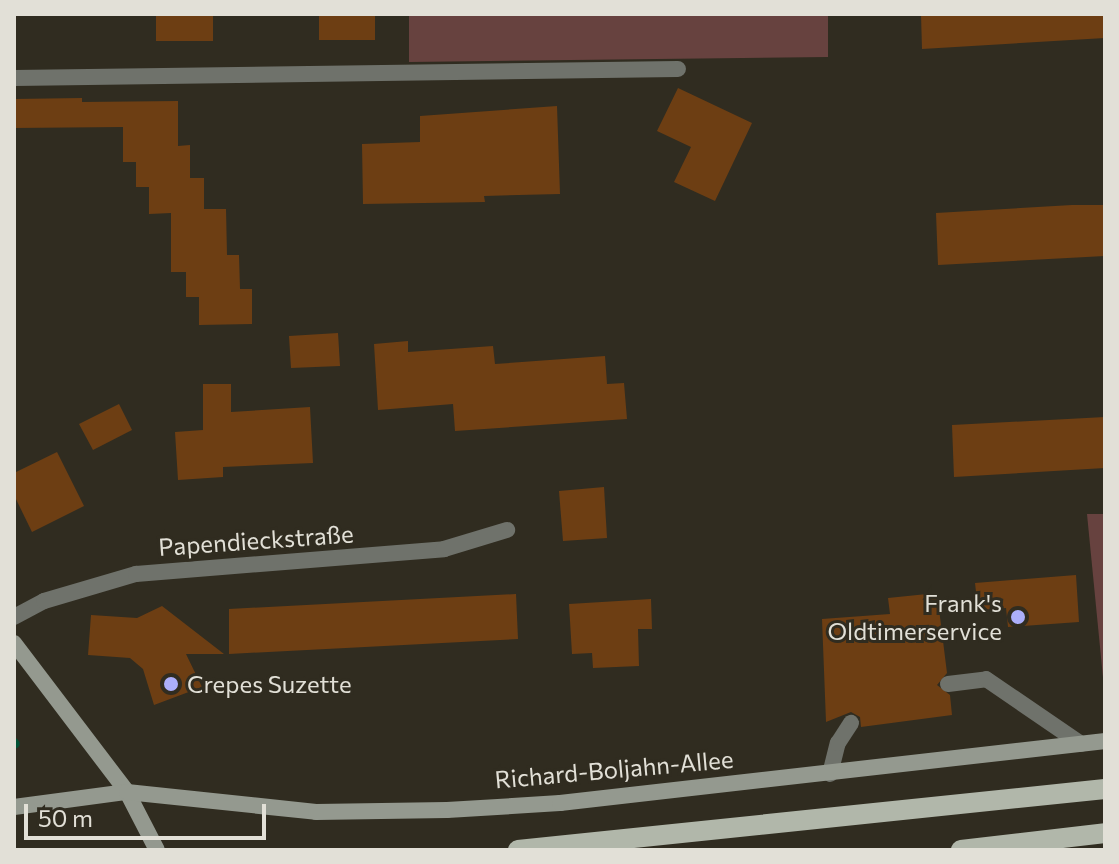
<!DOCTYPE html>
<meta charset="utf-8">
<style>
body{margin:0}
#map{position:relative;width:1119px;height:864px;overflow:hidden;background:#302c20;font-family:Commissioner,sans-serif}
div>[style]{position:absolute}
[style*='--x']{left:calc(var(--x)*1px);top:calc(var(--y)*1px);width:calc(var(--w)*1px);rotate:calc(var(--a)*1deg)}
.green>*{inset:0;background:#67423f}
.stream>*{height:10px;margin:-5px;padding:0 5px;transform-origin:5px;border-radius:5px;background:#005134}
.building>*{inset:0;background:#6d3e13}
.service>*{height:16px;margin:-8px;padding:0 8px;transform-origin:8px;border-radius:8px;background:#6f726b}
.minor>*{height:16px;margin:-8px;padding:0 8px;transform-origin:8px;border-radius:8px;background:#6f726b}
.secondary>*{height:16px;margin:-8px;padding:0 8px;transform-origin:8px;border-radius:8px;background:#94998f}
.primary>*{height:20px;margin:-10px;padding:0 10px;transform-origin:10px;border-radius:10px;background:#b1b7aa}
.dots>*{width:22px;height:22px;translate:-50% -50%;box-sizing:border-box;border:4px solid #302c20;border-radius:50%}
span{translate:-50% -50%;white-space:nowrap;text-align:center;line-height:1.15;-webkit-text-stroke:6px #302c20;paint-order:stroke}
.street-label{font-size:24px;color:#e2e0d7}
.poi-label{font-size:24px;color:#e2e0d7}
.right{translate:-100% -50%;text-align:right}
.left{translate:0 -50%;text-align:left}
.frame{position:absolute;inset:0;border:16px solid #e2e0d7;pointer-events:none}
.scale{position:absolute;left:24px;top:804px;width:242px;height:36px;box-sizing:border-box;border:4px solid #e2e0d7;border-top:0;padding-left:10px;font-size:24px;line-height:28px;white-space:nowrap;color:#e2e0d7;-webkit-text-stroke:6px #302c20;paint-order:stroke}
</style>
<div id="map">
<div class="green">
<div style="clip-path:polygon(409px 14px,828px 14px,828px 57px,409px 62px)"></div>
<div style="clip-path:polygon(1087px 514px,1105px 514px,1105px 698px)"></div>
</div>
<div class="stream">
<div style="--x:14;--y:743;--w:1;--a:45"></div>
</div>
<div class="building">
<div style="clip-path:polygon(156px 14px,213px 14px,213px 41px,156px 41px)"></div>
<div style="clip-path:polygon(319px 14px,375px 14px,375px 40px,319px 40px)"></div>
<div style="clip-path:polygon(921px 14px,1105px 14px,1105px 38px,922px 49px)"></div>
<div style="clip-path:polygon(678px 88px,752px 123px,715px 201px,674px 182px,691px 147px,657px 131px)"></div>
<div style="clip-path:polygon(82px 98px,82px 102px,178px 101px,178px 146px,190px 145px,190px 178px,204px 178px,204px 209px,226px 209px,227px 255px,239px 255px,240px 289px,252px 289px,252px 324px,199px 325px,199px 297px,186px 297px,186px 272px,171px 272px,171px 213px,149px 214px,149px 187px,136px 187px,136px 162px,123px 162px,123px 127px,14px 128px,14px 99px)"></div>
<div style="clip-path:polygon(557px 106px,560px 194px,484px 196px,485px 202px,363px 204px,362px 144px,420px 142px,420px 116px)"></div>
<div style="clip-path:polygon(1072px 205px,1105px 205px,1105px 256px,938px 265px,936px 213px)"></div>
<div style="clip-path:polygon(338px 333px,340px 366px,291px 368px,289px 336px)"></div>
<div style="clip-path:polygon(408px 341px,408px 352px,493px 346px,495px 364px,605px 356px,607px 384px,624px 383px,627px 419px,455px 431px,453px 404px,378px 410px,374px 344px)"></div>
<div style="clip-path:polygon(203px 384px,231px 384px,231px 412px,310px 407px,313px 463px,223px 467px,223px 477px,178px 480px,175px 432px,203px 430px)"></div>
<div style="clip-path:polygon(119px 404px,132px 430px,93px 450px,79px 424px)"></div>
<div style="clip-path:polygon(1105px 417px,1105px 468px,954px 477px,952px 425px)"></div>
<div style="clip-path:polygon(57px 452px,84px 506px,32px 532px,14px 495px,14px 473px)"></div>
<div style="clip-path:polygon(604px 487px,607px 538px,563px 541px,559px 491px)"></div>
<div style="clip-path:polygon(1076px 575px,1079px 622px,1008px 627px,1006px 608px,978px 610px,975px 583px)"></div>
<div style="clip-path:polygon(937px 593px,947px 673px,937px 685px,950px 695px,952px 715px,861px 727px,860px 717px,851px 712px,826px 722px,822px 619px,890px 614px,888px 598px)"></div>
<div style="clip-path:polygon(516px 594px,518px 639px,229px 654px,229px 609px)"></div>
<div style="clip-path:polygon(651px 599px,652px 629px,638px 629px,639px 666px,593px 668px,592px 653px,572px 654px,569px 604px)"></div>
<div style="clip-path:polygon(162px 606px,224px 654px,186px 654px,202px 687px,154px 705px,143px 669px,130px 658px,88px 655px,91px 615px,137px 618px)"></div>
</div>
<div class="service">
<div style="--x:14;--y:78;--w:664;--a:-0.78"></div>
<div style="--x:948;--y:684;--w:38;--a:-7"></div>
<div style="--x:986;--y:679;--w:115;--a:34.4"></div>
<div style="--x:830;--y:774;--w:32;--a:-76"></div>
<div style="--x:838;--y:743;--w:24;--a:-57"></div>
</div>
<div class="minor">
<div style="--x:14;--y:617;--w:34;--a:-28"></div>
<div style="--x:44;--y:601;--w:96;--a:-16.4"></div>
<div style="--x:136;--y:574;--w:309;--a:-4.6"></div>
<div style="--x:444;--y:549;--w:66;--a:-16.8"></div>
</div>
<div class="secondary">
<div style="--x:14;--y:643;--w:187;--a:52.8"></div>
<div style="--x:127;--y:792;--w:65;--a:62.7"></div>
<div style="--x:14;--y:807;--w:114;--a:-7.6"></div>
<div style="--x:127;--y:792;--w:190;--a:6"></div>
<div style="--x:316;--y:812;--w:131;--a:-0.9"></div>
<div style="--x:447;--y:810;--w:113;--a:-3.5"></div>
<div style="--x:560;--y:803;--w:549;--a:-6.49"></div>
</div>
<div class="primary">
<div style="--x:518;--y:850;--w:590;--a:-5.93"></div>
<div style="--x:961;--y:850;--w:145;--a:-6.7"></div>
</div>
<div class="dots">
<div style="left:1018px;top:617px;background:#acaffb"></div>
<div style="left:171px;top:684px;background:#acaffb"></div>
</div>
<div class="street-label">
<span style="left:256px;top:540px;rotate:-4deg">Papendieckstraße</span>
<span style="left:614px;top:769px;rotate:-5deg">Richard-Boljahn-Allee</span>
</div>
<div class="poi-label">
<span class="right" style="left:1002px;top:617px">Frank's<br>Oldtimerservice</span>
<span class="left" style="left:187px;top:684px">Crepes Suzette</span>
</div>
<div class="frame"></div>
<div class="scale">50 m</div>
</div>
